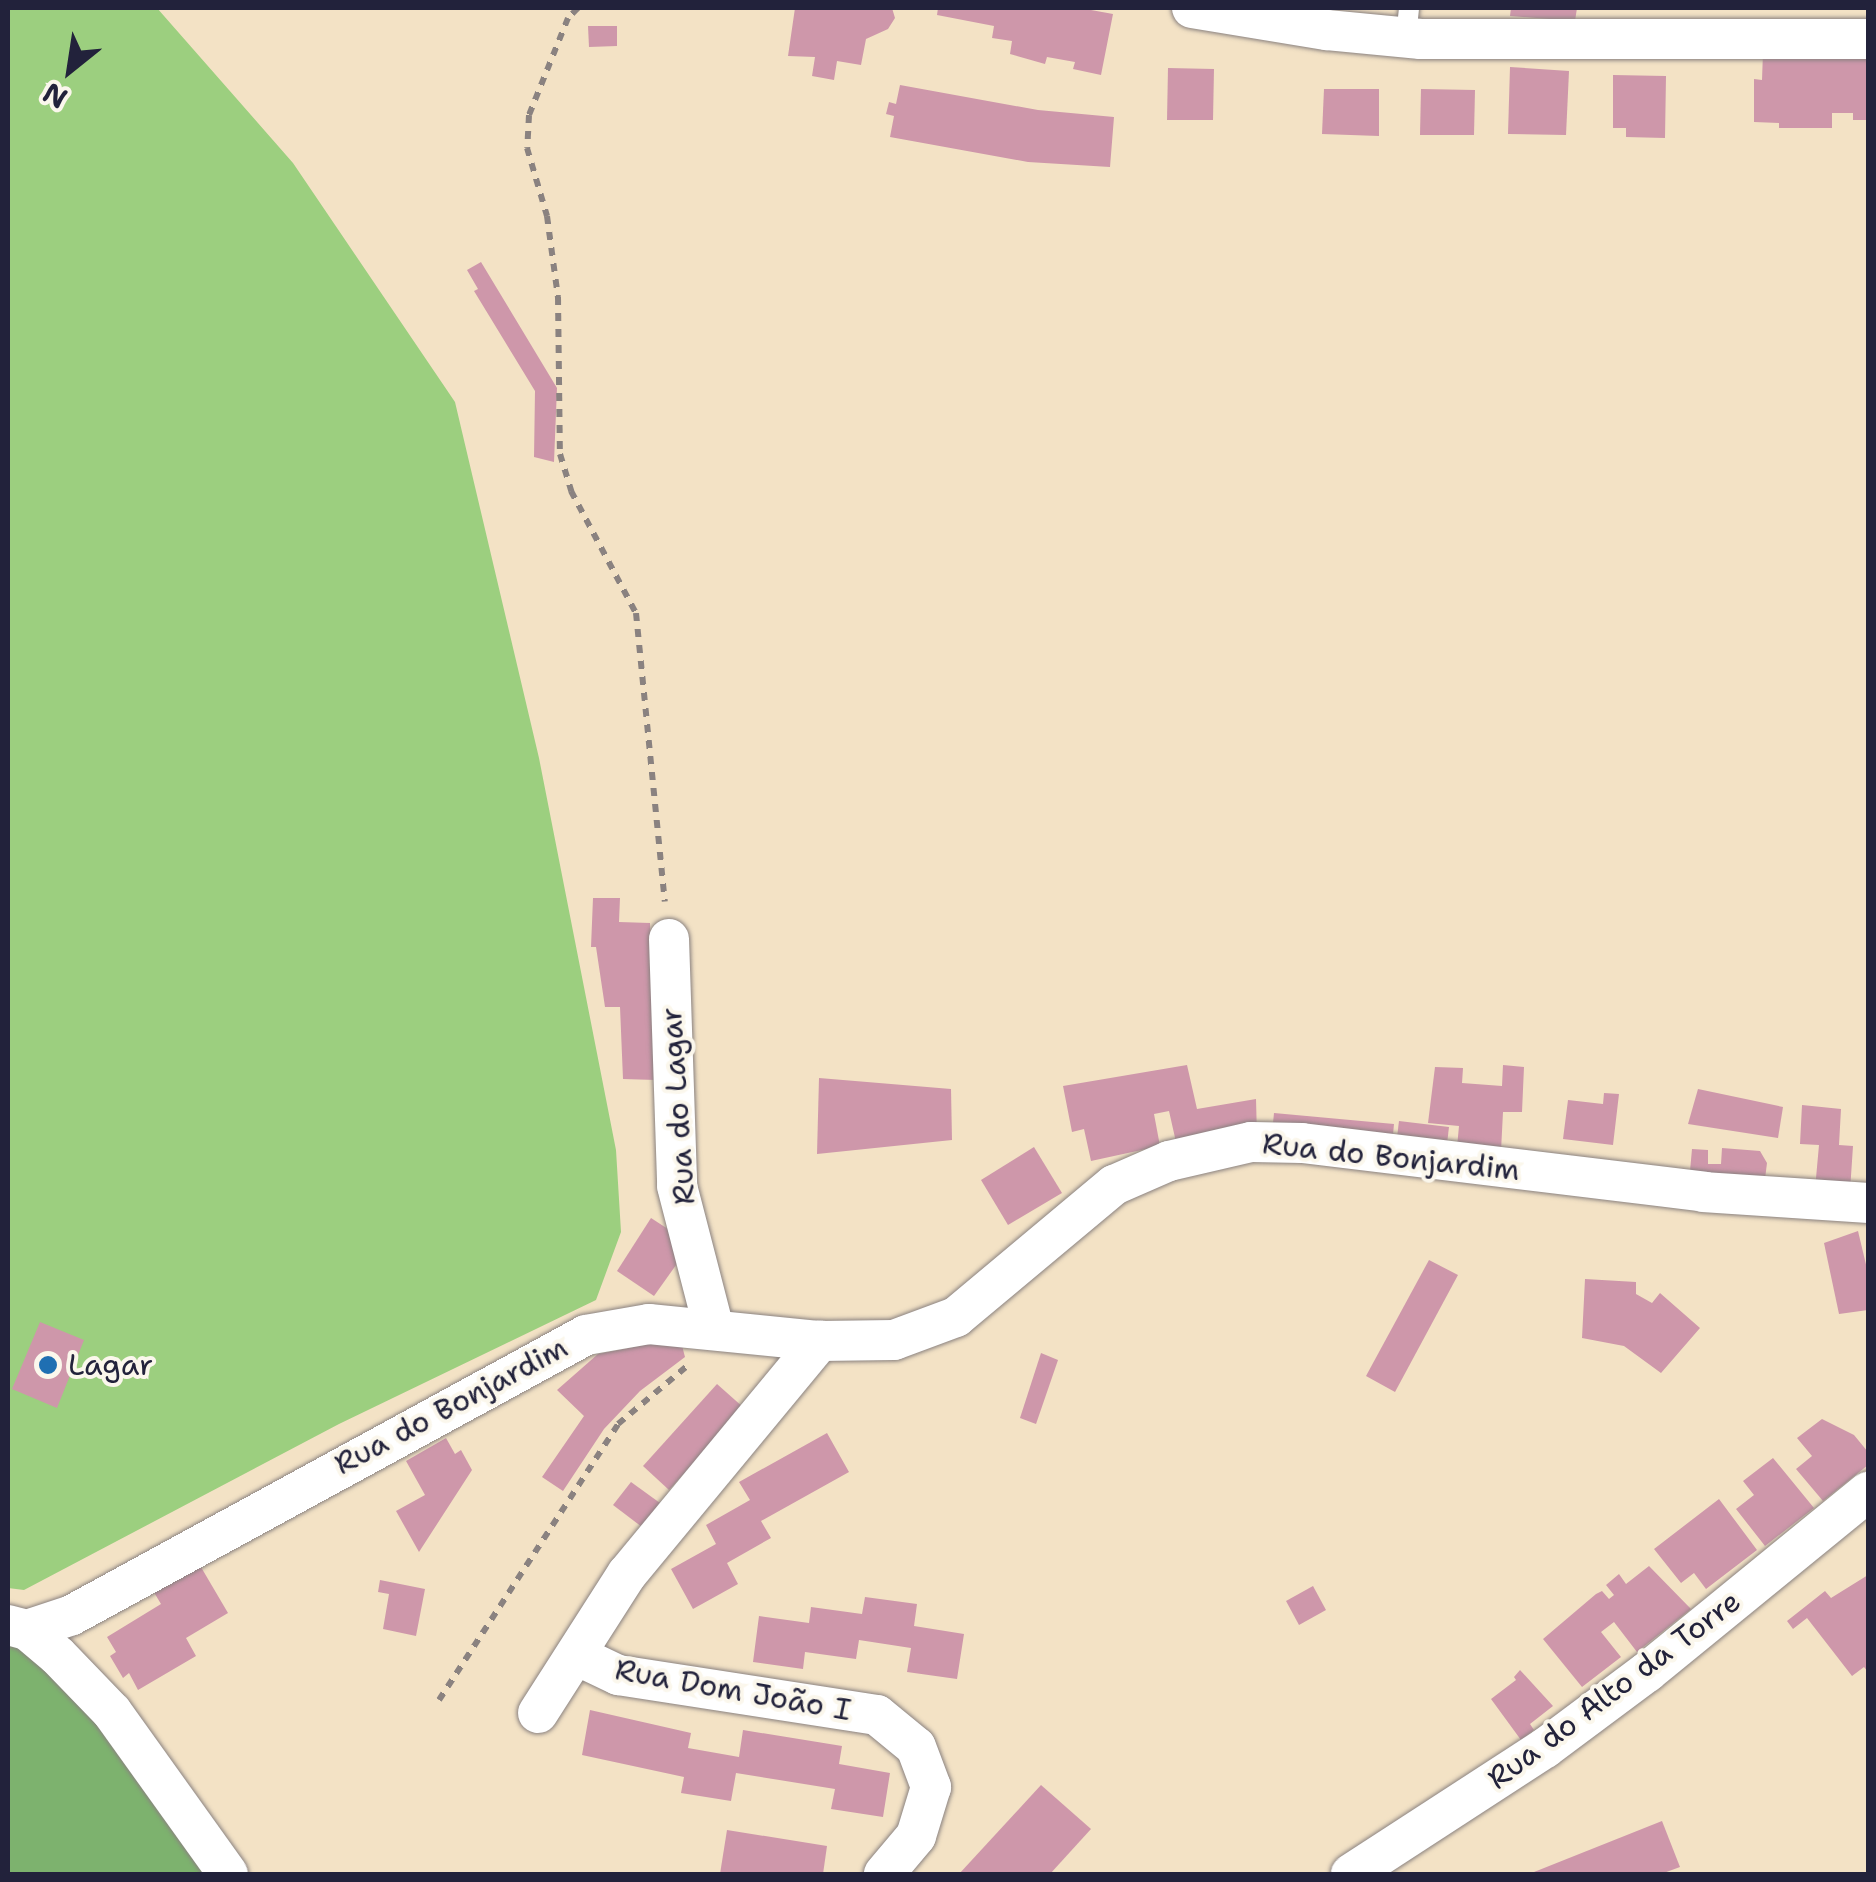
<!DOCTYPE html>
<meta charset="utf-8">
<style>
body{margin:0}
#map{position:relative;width:1876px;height:1882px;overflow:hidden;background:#f3e2c5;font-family:"Shantell Sans",sans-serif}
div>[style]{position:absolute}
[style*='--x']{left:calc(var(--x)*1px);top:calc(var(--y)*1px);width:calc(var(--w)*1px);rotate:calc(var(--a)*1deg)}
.green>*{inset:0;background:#9ccf7f}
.forest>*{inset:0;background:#7db26e}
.building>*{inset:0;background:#ce97aa}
.path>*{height:6px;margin-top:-3px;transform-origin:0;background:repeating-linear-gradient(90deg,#8a8280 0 8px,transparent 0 16px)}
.roads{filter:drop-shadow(0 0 2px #8a8280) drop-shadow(0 0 2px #8a8280)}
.lane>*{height:20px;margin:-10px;padding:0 10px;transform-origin:10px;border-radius:10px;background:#fff}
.street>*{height:40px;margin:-20px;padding:0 20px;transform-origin:20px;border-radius:20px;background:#fff}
.dots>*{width:28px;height:28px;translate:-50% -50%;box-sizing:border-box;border:5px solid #fbf7ec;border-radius:50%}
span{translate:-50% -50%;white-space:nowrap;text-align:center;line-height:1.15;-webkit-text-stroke:8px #fbf7ec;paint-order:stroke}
.street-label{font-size:30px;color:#22223b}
.poi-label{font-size:30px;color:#22223b}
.left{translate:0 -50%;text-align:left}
.frame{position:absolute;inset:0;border:10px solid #22223b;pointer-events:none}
.north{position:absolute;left:20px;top:20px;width:100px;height:100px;-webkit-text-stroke:8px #fbf7ec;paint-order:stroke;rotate:210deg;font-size:28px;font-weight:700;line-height:40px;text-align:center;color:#22223b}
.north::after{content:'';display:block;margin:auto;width:35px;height:45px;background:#22223b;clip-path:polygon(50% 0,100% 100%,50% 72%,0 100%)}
</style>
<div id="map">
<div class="green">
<div style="clip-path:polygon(8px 8px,157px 8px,293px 163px,455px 402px,539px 758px,616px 1150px,621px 1232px,596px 1300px,339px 1424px,24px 1590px,8px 1588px)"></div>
</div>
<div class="forest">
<div style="clip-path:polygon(8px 1633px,107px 1720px,211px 1874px,8px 1874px)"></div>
</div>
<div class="building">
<div style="clip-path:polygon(795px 8px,892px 8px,895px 18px,888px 29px,866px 39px,861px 65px,837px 61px,834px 80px,812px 76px,815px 57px,788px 56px)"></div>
<div style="clip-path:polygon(938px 8px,1080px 8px,1113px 14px,1101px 75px,1073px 69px,1075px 62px,1047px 57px,1045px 64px,1010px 54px,1012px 41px,992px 38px,994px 26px,937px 15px)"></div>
<div style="clip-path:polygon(1511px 8px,1577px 8px,1575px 21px,1510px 16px)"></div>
<div style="clip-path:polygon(588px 26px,617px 26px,617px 46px,589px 47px)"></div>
<div style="clip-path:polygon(1763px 52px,1868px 52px,1868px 120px,1853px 120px,1853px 113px,1832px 113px,1832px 128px,1779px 128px,1779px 123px,1754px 122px,1754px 79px,1762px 80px)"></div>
<div style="clip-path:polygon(1510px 67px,1569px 71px,1566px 135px,1508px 134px)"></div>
<div style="clip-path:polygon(1168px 68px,1214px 69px,1213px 120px,1167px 120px)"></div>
<div style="clip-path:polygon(1613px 75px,1666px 76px,1665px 138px,1626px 137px,1626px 128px,1613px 128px)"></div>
<div style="clip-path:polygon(900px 85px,1038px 110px,1114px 117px,1110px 167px,1028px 162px,890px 137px,894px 116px,886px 114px,889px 102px,896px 104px)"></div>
<div style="clip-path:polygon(1324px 89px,1379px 89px,1379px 136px,1322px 134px)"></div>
<div style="clip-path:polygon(1421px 89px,1475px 90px,1474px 135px,1420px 135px)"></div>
<div style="clip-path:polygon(481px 262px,557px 388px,554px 462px,534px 457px,535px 391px,474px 291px,478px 289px,467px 270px)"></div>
<div style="clip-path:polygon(593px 898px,620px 898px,619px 922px,650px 923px,656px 1080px,623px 1079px,620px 1007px,605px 1007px,596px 947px,591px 947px)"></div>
<div style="clip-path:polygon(1187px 1065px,1197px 1109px,1256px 1099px,1257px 1136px,1178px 1151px,1169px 1111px,1154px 1114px,1160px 1146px,1091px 1161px,1084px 1129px,1072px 1132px,1063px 1086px)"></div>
<div style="clip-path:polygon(1503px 1065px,1524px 1067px,1522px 1112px,1503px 1112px,1501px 1151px,1457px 1147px,1459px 1126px,1428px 1123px,1435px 1067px,1463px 1068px,1462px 1083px,1502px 1086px)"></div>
<div style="clip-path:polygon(819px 1078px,951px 1089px,952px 1140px,817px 1154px)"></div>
<div style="clip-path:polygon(1698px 1089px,1783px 1107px,1778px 1138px,1688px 1124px)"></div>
<div style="clip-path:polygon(1604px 1093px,1619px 1094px,1613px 1145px,1563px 1139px,1568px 1100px,1603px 1104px)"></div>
<div style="clip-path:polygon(1802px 1105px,1841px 1109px,1839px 1145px,1853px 1146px,1850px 1191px,1815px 1189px,1819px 1145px,1800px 1144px)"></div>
<div style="clip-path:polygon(1274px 1113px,1394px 1124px,1392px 1145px,1272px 1133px)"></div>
<div style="clip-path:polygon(1399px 1121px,1449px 1127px,1446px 1152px,1396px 1146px)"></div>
<div style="clip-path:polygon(1034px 1147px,1062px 1193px,1008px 1225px,981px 1180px)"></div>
<div style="clip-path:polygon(1722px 1148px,1760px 1151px,1767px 1163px,1764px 1187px,1689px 1182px,1692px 1149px,1708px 1150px,1708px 1164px,1721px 1164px)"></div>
<div style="clip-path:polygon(651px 1218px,691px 1244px,654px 1296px,617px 1271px)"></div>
<div style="clip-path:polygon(1858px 1231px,1868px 1273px,1868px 1310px,1839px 1314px,1824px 1243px)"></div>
<div style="clip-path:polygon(1429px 1260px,1458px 1275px,1395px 1392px,1366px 1376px)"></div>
<div style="clip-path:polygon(1585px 1279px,1636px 1282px,1636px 1294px,1652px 1303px,1660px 1293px,1700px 1328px,1661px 1373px,1624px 1346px,1582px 1338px)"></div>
<div style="clip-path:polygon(40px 1322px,84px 1340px,57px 1408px,12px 1389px)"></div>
<div style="clip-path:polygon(680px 1338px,685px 1357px,640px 1391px,604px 1429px,563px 1491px,542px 1477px,584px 1416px,557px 1390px,598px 1354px)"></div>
<div style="clip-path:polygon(1041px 1353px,1058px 1360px,1036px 1424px,1020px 1418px)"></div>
<div style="clip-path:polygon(717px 1384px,744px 1408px,669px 1490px,643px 1466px)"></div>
<div style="clip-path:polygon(1822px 1419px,1854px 1435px,1868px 1452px,1868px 1465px,1823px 1501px,1796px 1469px,1812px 1456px,1797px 1438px)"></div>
<div style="clip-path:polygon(827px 1433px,849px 1472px,761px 1521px,771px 1538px,727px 1563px,738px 1584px,693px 1609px,671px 1569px,716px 1544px,706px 1525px,750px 1500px,739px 1482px)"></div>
<div style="clip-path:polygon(446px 1438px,455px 1454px,461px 1450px,472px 1470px,419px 1552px,396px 1511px,425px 1495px,406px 1461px)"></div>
<div style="clip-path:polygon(1773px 1458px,1814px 1508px,1765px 1546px,1736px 1509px,1754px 1495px,1743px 1481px)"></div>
<div style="clip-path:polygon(631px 1482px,660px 1503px,642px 1527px,613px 1505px)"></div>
<div style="clip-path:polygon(1719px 1499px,1757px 1550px,1706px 1589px,1694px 1573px,1681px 1583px,1654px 1549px)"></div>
<div style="clip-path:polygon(198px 1562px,228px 1613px,186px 1638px,196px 1656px,138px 1690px,129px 1673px,123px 1678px,110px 1656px,116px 1652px,107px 1637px,161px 1604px,152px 1589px)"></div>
<div style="clip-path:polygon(1649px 1566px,1691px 1609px,1637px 1652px,1614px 1622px,1601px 1632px,1621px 1657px,1582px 1687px,1543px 1639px,1596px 1594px,1602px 1591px,1609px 1599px,1614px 1595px,1606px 1585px,1619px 1574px,1626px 1584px)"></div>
<div style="clip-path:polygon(1868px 1575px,1868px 1672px,1864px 1667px,1852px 1676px,1807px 1618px,1793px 1629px,1787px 1621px,1825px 1591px,1831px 1598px)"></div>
<div style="clip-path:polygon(380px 1580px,425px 1589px,416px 1636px,383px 1629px,389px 1594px,378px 1592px)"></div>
<div style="clip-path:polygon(1313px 1586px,1326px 1610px,1299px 1625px,1286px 1601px)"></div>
<div style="clip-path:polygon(865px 1597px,917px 1604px,914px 1626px,964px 1634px,957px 1679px,907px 1672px,911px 1648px,859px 1640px,856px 1659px,805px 1652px,803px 1669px,753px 1662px,759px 1616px,809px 1623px,811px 1607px,862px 1614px)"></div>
<div style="clip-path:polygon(1520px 1670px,1553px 1706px,1530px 1724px,1534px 1730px,1521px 1740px,1491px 1699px,1516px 1680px,1514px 1677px)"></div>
<div style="clip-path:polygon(590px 1710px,691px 1733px,688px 1748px,739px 1757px,743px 1730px,842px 1746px,839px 1764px,890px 1773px,883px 1817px,831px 1809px,835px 1789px,736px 1773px,731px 1801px,681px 1793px,684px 1777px,582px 1755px)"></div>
<div style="clip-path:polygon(1041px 1785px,1091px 1829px,1050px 1874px,959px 1874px)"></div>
<div style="clip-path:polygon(1662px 1821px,1680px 1867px,1661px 1874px,1529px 1874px)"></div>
<div style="clip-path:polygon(727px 1830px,827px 1846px,823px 1874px,720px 1874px)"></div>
</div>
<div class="path">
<div style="--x:578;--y:8;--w:14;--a:135"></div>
<div style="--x:568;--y:18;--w:105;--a:111.9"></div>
<div style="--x:529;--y:115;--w:33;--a:93"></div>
<div style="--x:527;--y:148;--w:71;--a:73.6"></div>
<div style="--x:547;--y:216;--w:82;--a:82.3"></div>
<div style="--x:558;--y:297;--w:157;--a:89.3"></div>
<div style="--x:560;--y:454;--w:39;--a:73"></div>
<div style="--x:571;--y:491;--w:138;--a:62"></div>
<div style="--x:636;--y:613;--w:290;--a:84.3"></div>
<div style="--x:439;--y:1700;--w:329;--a:-57"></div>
<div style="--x:618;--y:1424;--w:90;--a:-40"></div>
</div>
<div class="roads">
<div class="lane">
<div style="--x:1406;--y:37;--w:29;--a:-84"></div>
</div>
<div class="street">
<div style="--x:1192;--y:8;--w:137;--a:9.3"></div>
<div style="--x:1327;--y:30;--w:94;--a:5.5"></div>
<div style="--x:1421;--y:39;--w:447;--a:0"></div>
<div style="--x:669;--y:939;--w:247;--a:88.1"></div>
<div style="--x:677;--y:1186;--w:148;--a:75.5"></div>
<div style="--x:8;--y:1625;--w:20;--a:15"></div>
<div style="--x:27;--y:1630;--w:39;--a:40"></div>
<div style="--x:57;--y:1655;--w:79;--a:46"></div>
<div style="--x:112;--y:1712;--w:199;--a:54.4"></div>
<div style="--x:27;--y:1630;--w:47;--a:-18.4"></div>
<div style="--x:72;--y:1615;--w:585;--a:-28.58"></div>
<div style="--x:586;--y:1335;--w:64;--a:-9.9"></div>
<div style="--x:649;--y:1324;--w:172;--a:5.7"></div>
<div style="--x:820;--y:1341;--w:74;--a:-0.8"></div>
<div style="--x:894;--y:1340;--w:66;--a:-20.4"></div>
<div style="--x:956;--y:1317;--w:206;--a:-39.9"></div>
<div style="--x:1114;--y:1185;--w:60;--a:-23.6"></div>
<div style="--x:1169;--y:1161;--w:84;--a:-13"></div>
<div style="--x:1251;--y:1142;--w:51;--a:1.1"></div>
<div style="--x:1302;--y:1143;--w:405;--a:6.9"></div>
<div style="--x:1704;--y:1192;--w:164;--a:3.8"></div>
<div style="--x:576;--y:1655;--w:47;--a:25.5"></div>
<div style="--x:618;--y:1675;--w:262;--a:8.8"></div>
<div style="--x:877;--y:1715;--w:50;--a:39.4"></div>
<div style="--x:916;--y:1747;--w:43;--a:69.4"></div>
<div style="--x:931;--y:1787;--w:51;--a:107"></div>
<div style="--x:916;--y:1836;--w:50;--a:130.1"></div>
<div style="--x:538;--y:1713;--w:165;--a:-57.4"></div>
<div style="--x:627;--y:1574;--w:303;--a:-50.4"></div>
<div style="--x:1351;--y:1874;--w:231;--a:-33"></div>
<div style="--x:1545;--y:1748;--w:127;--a:-36.7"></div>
<div style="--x:1647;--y:1672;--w:285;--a:-39.2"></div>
</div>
</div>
<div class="dots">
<div style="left:48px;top:1365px;background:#1f6fb2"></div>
</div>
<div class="street-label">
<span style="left:678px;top:1106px;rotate:-94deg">Rua do Lagar</span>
<span style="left:1391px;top:1157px;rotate:6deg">Rua do Bonjardim</span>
<span style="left:451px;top:1406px;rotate:-28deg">Rua do Bonjardim</span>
<span style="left:733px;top:1690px;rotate:10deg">Rua Dom João I</span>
<span style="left:1614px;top:1690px;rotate:-37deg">Rua do Alto da Torre</span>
</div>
<div class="poi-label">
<span class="left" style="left:68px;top:1365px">Lagar</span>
</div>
<div class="frame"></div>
<div class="north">N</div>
</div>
